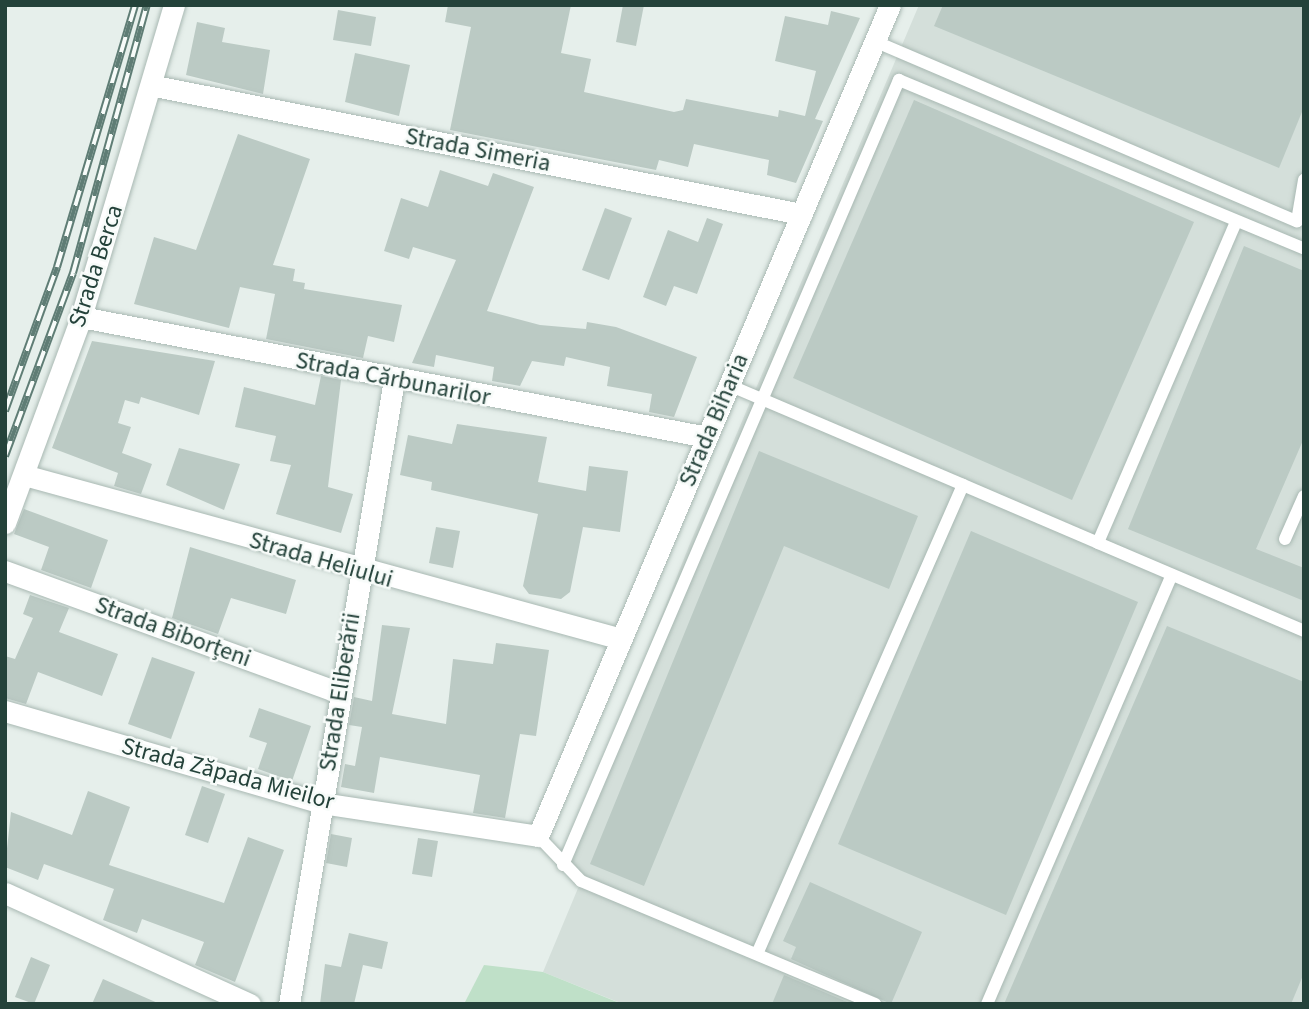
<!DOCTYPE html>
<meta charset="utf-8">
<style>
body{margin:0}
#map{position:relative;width:1309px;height:1009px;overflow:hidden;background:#e6efeb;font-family:"Source Sans 3",sans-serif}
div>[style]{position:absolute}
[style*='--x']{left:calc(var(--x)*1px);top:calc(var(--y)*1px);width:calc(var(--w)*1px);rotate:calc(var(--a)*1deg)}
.built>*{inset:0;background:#d4dfda}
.green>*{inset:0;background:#bfe0c8}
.building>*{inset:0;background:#bbcac4}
.roads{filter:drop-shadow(0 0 2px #a8b8b2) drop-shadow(0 0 2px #a8b8b2)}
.lane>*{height:12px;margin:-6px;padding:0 6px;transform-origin:6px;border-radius:6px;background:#fff}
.street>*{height:21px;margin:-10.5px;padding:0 10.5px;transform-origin:10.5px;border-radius:10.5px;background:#fff}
.secondary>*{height:21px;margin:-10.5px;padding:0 10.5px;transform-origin:10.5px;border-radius:10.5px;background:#fff}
.rail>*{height:8px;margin-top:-4px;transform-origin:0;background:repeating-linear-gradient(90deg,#f7fbf9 0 16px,#5f7d75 0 32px);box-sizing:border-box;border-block:2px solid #5f7d75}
span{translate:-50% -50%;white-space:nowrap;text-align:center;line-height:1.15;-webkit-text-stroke:5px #f7fbf9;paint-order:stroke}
.street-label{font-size:24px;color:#24423a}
.frame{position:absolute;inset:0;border:7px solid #24423a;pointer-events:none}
</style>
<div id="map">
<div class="built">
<div style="clip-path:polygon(919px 5px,1304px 5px,1304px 1004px,623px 1004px,543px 972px,581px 881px,563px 865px,689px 546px)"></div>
</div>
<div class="green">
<div style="clip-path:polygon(484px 965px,543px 972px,622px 1004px,464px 1004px)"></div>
</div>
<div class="building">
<div style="clip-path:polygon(448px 5px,571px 5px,561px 53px,591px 59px,584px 92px,674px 112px,683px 110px,686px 99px,778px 117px,779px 110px,805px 116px,816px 71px,775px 61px,785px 16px,828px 25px,831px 11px,860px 18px,815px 119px,823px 121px,796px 183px,767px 175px,769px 160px,694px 144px,688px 167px,659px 160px,656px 170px,450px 130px,471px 27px,445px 22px)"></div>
<div style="clip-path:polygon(623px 5px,644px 5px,636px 46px,616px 42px)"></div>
<div style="clip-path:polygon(943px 5px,1304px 5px,1304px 107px,1279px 168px,934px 26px)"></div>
<div style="clip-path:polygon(338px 10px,376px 17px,371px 46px,333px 40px)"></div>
<div style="clip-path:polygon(197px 22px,225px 28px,222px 42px,270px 50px,263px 94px,186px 75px)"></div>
<div style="clip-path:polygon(355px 53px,410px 65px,399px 116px,345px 102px)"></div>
<div style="clip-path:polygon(914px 100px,1194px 222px,1072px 500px,793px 378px)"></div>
<div style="clip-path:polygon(238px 134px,310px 159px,273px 265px,295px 269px,293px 281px,305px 283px,304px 289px,402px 305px,394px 342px,368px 336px,363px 358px,266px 339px,275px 294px,240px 287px,229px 328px,134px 304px,154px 237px,196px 250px)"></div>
<div style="clip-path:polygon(440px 170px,488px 186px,493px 173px,534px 187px,487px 311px,540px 325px,586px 329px,587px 322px,616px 327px,697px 357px,674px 417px,649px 412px,652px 394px,607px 386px,610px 367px,566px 357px,564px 366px,532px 361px,520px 386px,492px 381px,494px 367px,436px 355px,434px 367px,412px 363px,456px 260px,413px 247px,409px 259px,384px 251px,401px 198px,428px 207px)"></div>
<div style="clip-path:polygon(605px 208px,632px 218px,609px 280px,582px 270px)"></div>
<div style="clip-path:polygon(707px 218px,723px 224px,697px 294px,674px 286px,666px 306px,643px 297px,668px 230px,698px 242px)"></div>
<div style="clip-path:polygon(1244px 246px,1304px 271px,1304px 438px,1256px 549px,1304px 568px,1304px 601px,1128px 529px)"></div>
<div style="clip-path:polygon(92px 341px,215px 361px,199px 415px,141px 397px,139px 404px,125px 400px,118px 423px,131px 427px,122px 453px,152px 464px,141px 494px,114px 486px,118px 473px,52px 448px)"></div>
<div style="clip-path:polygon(321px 376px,341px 380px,328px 487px,353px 494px,341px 533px,276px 514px,291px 465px,270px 461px,276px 436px,235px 427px,244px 387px,315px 405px)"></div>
<div style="clip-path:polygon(457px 424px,547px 437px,538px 482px,586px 491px,589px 466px,628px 471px,620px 532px,583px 527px,570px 592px,561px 599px,529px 594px,523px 586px,538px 514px,431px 490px,432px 482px,400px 475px,408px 435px,452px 444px)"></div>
<div style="clip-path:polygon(179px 448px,240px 464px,224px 510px,166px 485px)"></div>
<div style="clip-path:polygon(759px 451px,918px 516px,889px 589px,784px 546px,644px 886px,590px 864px)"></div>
<div style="clip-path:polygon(24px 509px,108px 540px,91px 588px,41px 570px,49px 547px,14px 534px)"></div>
<div style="clip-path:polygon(436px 527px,460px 531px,453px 568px,429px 563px)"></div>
<div style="clip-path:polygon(971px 531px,1138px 602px,1006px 915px,838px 844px)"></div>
<div style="clip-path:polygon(190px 547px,296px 580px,286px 614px,231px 598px,218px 634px,172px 618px)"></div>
<div style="clip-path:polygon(30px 595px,69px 608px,59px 632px,118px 654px,102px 696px,38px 672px,26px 704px,5px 698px,5px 656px,15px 659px,33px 618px,23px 614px)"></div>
<div style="clip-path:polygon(382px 625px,410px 628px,392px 714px,446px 724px,453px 659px,493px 664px,496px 643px,549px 650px,536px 736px,520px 734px,505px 818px,473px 813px,480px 775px,380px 757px,374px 793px,341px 787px,345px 764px,355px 766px,362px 727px,349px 725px,354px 697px,372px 701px)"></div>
<div style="clip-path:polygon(1167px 626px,1304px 682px,1304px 973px,1291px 1004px,1004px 1004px)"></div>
<div style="clip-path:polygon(152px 657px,195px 672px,171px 739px,128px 724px)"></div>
<div style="clip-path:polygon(259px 708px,311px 726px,292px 781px,258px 769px,267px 743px,249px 737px)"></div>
<div style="clip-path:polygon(202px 786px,225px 794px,208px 843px,185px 835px)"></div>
<div style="clip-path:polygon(88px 791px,130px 807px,109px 865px,224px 903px,248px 837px,284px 850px,235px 982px,195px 965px,204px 942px,142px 919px,137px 933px,103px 920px,114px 889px,44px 864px,38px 880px,5px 867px,11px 812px,72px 835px)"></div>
<div style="clip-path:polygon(331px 834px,352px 838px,347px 867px,326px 863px)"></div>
<div style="clip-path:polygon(418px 838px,438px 841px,432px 877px,412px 874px)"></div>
<div style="clip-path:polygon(810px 882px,922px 932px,891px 1004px,791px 959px,796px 947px,783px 941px)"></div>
<div style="clip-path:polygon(349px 933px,388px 942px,382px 969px,363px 965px,354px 1004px,320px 1004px,325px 964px,341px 967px)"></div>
<div style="clip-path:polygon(31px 957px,50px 965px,34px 1004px,15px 997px)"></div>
<div style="clip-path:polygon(784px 975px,852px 1004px,772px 1004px)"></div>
<div style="clip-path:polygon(103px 979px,160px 1004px,92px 1004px)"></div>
</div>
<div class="roads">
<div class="lane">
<div style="--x:874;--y:41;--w:460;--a:23.1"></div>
<div style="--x:1297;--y:221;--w:9;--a:-36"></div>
<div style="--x:1297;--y:221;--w:42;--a:-80.3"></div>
<div style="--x:1236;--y:222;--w:349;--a:113.3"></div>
<div style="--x:1098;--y:543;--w:224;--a:23.1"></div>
<div style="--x:729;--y:385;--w:254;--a:23.1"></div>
<div style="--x:1285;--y:539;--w:47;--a:-66.2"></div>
<div style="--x:538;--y:836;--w:62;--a:46.3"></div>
<div style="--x:581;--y:881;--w:319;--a:22.7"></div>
<div style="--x:563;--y:865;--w:854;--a:-66.83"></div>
<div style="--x:899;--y:80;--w:439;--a:22.6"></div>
<div style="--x:757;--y:954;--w:512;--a:-66.29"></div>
<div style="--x:963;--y:485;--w:147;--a:23.2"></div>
<div style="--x:987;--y:1004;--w:467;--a:-66.7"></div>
</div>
<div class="street">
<div style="--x:155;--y:86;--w:659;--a:11.21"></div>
<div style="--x:81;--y:317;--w:637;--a:10.85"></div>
<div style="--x:24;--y:475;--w:619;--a:15.36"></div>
<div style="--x:5;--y:523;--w:220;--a:-69.7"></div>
<div style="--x:81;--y:317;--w:326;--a:-73.4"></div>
<div style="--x:5;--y:571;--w:357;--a:20"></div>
<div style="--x:5;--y:711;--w:329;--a:16.2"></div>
<div style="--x:321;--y:803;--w:219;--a:8.6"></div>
<div style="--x:5;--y:893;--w:269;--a:24.4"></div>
<div style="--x:289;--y:1004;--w:633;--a:-80.45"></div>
</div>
<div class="secondary">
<div style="--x:538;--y:836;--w:902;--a:-67.04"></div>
</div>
</div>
<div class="rail">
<div style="--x:5;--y:411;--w:153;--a:-70.1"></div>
<div style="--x:57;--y:267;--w:273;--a:-73.4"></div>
<div style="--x:5;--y:456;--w:195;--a:-69.6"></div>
<div style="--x:73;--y:273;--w:278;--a:-74.6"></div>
</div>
<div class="street-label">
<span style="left:478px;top:150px;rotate:11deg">Strada Simeria</span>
<span style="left:96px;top:266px;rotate:-72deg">Strada Berca</span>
<span style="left:393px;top:379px;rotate:11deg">Strada Cărbunarilor</span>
<span style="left:714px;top:420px;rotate:-67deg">Strada Biharia</span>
<span style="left:321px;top:560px;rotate:16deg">Strada Heliului</span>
<span style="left:173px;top:632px;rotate:20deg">Strada Biborțeni</span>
<span style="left:340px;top:692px;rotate:-81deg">Strada Eliberării</span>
<span style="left:228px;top:774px;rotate:15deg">Strada Zăpada Mieilor</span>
</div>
<div class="frame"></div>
</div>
